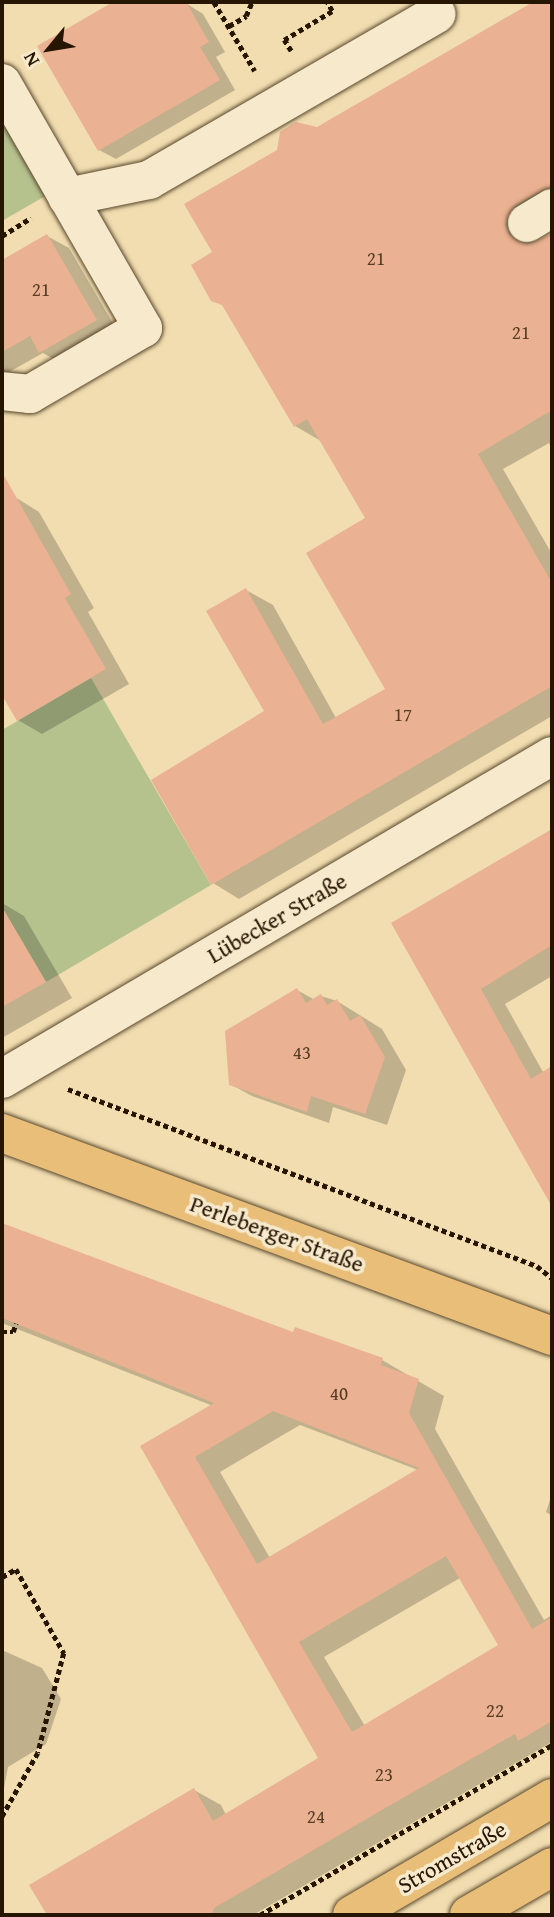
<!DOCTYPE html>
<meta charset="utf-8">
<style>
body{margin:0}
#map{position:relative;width:554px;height:1917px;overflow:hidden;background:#f1ddb0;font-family:"Gentium Book Plus",serif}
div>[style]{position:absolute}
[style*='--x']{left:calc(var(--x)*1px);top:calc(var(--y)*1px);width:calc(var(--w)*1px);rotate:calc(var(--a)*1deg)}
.green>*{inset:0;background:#b6c28e}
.shadow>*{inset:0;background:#0003}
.building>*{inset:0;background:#eab292}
.path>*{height:4.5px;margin-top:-2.25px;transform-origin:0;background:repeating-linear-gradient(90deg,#261500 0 5px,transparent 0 8.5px)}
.roads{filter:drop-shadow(0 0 2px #59472c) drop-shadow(0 0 2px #59472c)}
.minor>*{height:38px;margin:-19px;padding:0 19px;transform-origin:19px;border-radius:19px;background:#f6e9cc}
.major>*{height:38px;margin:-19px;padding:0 19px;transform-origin:19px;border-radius:19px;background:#e8be78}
span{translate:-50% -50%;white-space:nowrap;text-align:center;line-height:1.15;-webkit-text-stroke:7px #f6e9cc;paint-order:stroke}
.number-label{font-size:19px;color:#573c24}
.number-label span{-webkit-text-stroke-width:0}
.street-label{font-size:23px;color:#261500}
.frame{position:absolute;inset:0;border:4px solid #261500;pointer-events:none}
.north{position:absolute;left:14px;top:14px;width:70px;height:70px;-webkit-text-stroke:5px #f6e9cc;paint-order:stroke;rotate:240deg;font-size:19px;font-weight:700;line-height:28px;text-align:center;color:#261500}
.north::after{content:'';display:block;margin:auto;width:24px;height:32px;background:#261500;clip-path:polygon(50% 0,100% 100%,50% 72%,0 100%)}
</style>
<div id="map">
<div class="green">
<div style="clip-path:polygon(2px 110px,47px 195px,2px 221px)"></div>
<div style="clip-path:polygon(91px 678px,211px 885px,46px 982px,2px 907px,2px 730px)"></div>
</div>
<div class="shadow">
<div style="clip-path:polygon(116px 2px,184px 2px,203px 14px,225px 52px,216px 57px,235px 90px,116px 159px,99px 150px,40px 46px)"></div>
<div style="clip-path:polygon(537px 2px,552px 2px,552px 216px,531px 240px,538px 244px,552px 234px,552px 449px,549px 443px,503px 469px,552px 554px,552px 716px,239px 899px,213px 883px,266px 711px,246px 590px,273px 605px,336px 718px,387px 690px,368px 519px,321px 441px,295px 426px,214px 253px,317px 129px)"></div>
<div style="clip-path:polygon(47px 236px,69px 248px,118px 332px,62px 364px,43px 353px,2px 376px,2px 262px)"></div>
<div style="clip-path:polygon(15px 497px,39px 512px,94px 608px,88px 612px,129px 684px,42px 734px,18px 720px,2px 692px,2px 505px)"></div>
<div style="clip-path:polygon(552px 831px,552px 976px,505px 1004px,543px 1072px,552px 1067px,552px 1184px,536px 1175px,393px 924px)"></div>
<div style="clip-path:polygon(2px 903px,24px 916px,72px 998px,2px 1038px)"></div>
<div style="clip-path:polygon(297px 990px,315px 1000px,321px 996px,337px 1001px,382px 1029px,406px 1070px,387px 1125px,333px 1107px,329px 1123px,252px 1096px,230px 1084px)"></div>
<div style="clip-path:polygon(evenodd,2px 1225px,295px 1335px,382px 1360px,444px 1396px,435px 1429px,544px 1620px,552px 1615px,552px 1742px,253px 1915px,49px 1915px,31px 1886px,194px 1790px,221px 1805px,226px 1815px,320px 1759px,142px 1447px,213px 1406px,2px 1323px,2px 1225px,300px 1425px,418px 1470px,270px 1558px,220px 1472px,300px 1425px,2px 1225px,460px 1578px,500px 1645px,365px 1726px,324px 1657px,460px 1578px)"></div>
<div style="clip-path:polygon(552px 1494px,552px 1516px,546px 1512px)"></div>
<div style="clip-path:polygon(2px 1650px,42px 1668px,61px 1699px,46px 1744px,8px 1767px,2px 1799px)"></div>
</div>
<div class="building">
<div style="clip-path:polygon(113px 2px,186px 2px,209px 42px,200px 47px,220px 80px,98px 151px,37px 46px)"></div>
<div style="clip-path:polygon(533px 2px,552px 2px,552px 186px,515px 205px,505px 224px,509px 235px,527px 245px,552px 233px,552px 410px,478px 454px,552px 583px,552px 686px,211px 885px,151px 780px,264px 711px,206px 611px,246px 588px,323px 724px,385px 689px,306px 553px,365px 518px,307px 419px,294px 427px,222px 305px,211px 301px,191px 265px,212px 252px,184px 204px,277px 150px,280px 132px,296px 122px,317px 127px)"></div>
<div style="clip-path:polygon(47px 234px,97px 320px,39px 353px,30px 336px,2px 352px,2px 260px)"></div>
<div style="clip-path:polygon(2px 472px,71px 594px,65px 598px,106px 669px,17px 721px,2px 695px)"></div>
<div style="clip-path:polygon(552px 829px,552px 945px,481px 989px,531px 1079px,552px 1066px,552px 1207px,391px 923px)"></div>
<div style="clip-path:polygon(2px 907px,46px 982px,2px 1007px)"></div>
<div style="clip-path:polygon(297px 988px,306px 1003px,321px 994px,327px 1005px,337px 999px,350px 1021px,360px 1015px,385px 1057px,365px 1114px,311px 1096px,307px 1112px,229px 1085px,225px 1031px)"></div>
<div style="clip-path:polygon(evenodd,2px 1223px,293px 1332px,295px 1327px,383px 1358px,381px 1365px,419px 1379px,409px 1413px,532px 1629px,552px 1617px,552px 1721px,518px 1741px,515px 1734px,387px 1807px,214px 1908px,212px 1915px,47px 1915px,29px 1885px,194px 1788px,213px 1821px,318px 1758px,140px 1446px,214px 1403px,2px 1318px,2px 1223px,273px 1411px,419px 1468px,257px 1564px,195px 1457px,273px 1411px,2px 1223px,446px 1556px,498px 1645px,352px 1732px,299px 1642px,446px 1556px)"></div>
</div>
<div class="path">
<div style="--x:214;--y:2;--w:80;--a:59.3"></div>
<div style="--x:229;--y:26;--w:20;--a:-30"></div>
<div style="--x:246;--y:16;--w:15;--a:-67"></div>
<div style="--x:291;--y:51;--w:13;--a:-122"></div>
<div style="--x:284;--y:40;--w:56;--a:-31.1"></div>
<div style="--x:332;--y:11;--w:10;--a:-119"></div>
<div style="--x:2;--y:236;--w:34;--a:-32"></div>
<div style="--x:68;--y:1089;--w:501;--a:20.68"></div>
<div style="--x:537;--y:1266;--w:19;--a:39"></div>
<div style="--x:2;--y:1332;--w:11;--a:0"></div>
<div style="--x:13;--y:1332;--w:9;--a:-72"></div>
<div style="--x:2;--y:1577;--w:16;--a:-30"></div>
<div style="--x:16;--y:1569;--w:97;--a:60.3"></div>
<div style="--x:64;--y:1653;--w:103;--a:104.6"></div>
<div style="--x:38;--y:1753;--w:73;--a:119.4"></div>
<div style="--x:260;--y:1915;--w:338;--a:-30.2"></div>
</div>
<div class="roads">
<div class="minor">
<div style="--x:2;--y:83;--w:283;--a:60.1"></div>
<div style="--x:143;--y:328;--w:131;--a:149.7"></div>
<div style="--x:30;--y:394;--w:28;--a:-174"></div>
<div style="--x:67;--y:197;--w:84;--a:-11.7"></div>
<div style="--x:149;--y:180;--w:332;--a:-30"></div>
<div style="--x:527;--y:223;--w:29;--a:-31"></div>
<div style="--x:2;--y:1079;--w:638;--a:-30.42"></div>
</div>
<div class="major">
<div style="--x:2;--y:1133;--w:586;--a:20.26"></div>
<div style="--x:352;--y:1915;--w:232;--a:-30.3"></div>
<div style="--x:469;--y:1915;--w:96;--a:-30"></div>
</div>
</div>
<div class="number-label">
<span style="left:376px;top:259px">21</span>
<span style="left:41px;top:290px">21</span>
<span style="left:521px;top:333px">21</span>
<span style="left:403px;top:715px">17</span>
<span style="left:302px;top:1053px">43</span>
<span style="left:339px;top:1394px">40</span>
<span style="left:495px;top:1711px">22</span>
<span style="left:384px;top:1775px">23</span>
<span style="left:316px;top:1817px">24</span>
</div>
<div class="street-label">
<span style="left:277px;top:918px;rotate:-30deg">Lübecker Straße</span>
<span style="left:277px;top:1234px;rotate:20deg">Perleberger Straße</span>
<span style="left:452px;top:1857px;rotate:-30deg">Stromstraße</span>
</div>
<div class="frame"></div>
<div class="north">N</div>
</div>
